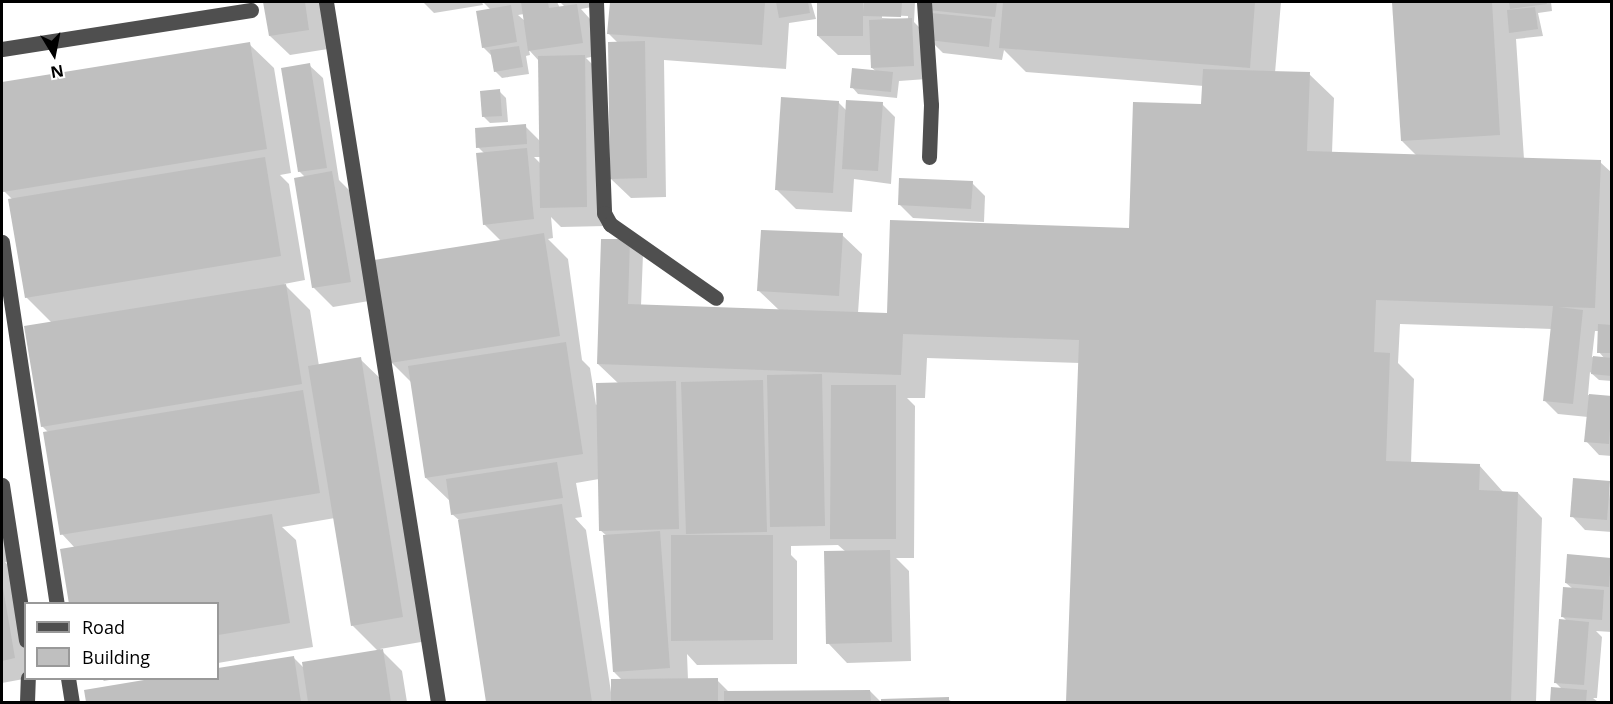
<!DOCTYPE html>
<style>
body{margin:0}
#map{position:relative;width:1613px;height:704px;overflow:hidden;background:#fff;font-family:"Open Sans",sans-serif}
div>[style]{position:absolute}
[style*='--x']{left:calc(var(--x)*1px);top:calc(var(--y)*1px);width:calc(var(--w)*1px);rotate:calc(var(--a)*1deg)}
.shadow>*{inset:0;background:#0003}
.building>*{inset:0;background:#bfbfbf}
.minor>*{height:15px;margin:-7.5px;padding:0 7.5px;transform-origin:7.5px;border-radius:7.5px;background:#4f4f4f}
span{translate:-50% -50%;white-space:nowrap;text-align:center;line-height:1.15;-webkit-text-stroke:5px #fff;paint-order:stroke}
.frame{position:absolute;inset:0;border:3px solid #000;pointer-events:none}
.legend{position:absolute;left:24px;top:602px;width:195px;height:78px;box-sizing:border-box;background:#fff;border:2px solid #999;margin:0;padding:8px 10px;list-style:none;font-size:18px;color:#000}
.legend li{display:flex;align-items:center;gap:12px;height:30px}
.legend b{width:30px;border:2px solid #999}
.north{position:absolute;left:24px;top:24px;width:60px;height:60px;-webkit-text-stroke:4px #fff;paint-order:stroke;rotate:170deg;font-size:16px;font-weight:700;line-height:24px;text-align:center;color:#000}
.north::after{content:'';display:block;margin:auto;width:21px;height:27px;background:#000;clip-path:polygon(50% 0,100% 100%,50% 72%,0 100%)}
</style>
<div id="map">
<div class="shadow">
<div style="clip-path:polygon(265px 2px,320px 2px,328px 49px,290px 55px,270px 36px)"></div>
<div style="clip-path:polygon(423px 2px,482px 2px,483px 5px,434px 13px)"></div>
<div style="clip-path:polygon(evenodd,483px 2px,557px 2px,560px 8px,565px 7px,560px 2px,591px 2px,592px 7px,581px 9px,590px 19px,596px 56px,586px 58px,604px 76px,606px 226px,561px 227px,551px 217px,553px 238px,548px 239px,568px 259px,582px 360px,590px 368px,596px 405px,619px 384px,598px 364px,629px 241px,643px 254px,641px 306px,779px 310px,759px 291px,842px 235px,862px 254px,858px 313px,888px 314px,1130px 230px,1203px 106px,1204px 86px,1026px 72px,1004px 50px,1002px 60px,943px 53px,930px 40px,931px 2px,1281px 2px,1275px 73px,1309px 74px,1334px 98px,1332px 153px,1417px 156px,1402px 141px,1394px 2px,1551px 2px,1552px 11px,1538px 13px,1543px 36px,1516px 39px,1524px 159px,1600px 162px,1612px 173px,1612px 381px,1599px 380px,1590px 372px,1588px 395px,1612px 397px,1612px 456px,1599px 455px,1586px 441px,1588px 417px,1558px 414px,1545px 401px,1552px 329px,1400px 324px,1398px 363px,1414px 379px,1411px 463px,1479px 465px,1504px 493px,1518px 493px,1542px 518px,1536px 702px,1068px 702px,1080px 363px,927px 358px,925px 398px,907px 398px,915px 406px,914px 558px,896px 558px,909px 571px,911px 661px,847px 663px,828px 643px,846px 552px,838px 545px,791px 546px,791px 555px,797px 561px,797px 664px,697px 665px,687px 654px,688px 680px,717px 680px,730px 693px,870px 691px,881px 702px,487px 702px,460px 521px,452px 514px,451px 502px,426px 478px,412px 383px,391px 362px,501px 241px,484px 224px,485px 154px,478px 147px,525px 126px,540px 141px,539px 61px,529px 50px,530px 55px,526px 56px,529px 74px,502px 78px,495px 71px,492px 56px,483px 47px,491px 10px,483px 2px,524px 14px,525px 21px,518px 15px,524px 14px,483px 2px,534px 157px,541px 157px,541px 164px,534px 157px,483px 2px,1595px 331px,1600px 331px,1599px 352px,1605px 359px,1592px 357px,1595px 331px,483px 2px,599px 479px,600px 530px,607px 536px,614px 672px,623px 681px,611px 692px,586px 530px,575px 518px,582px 517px,576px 483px,599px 479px)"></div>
<div style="clip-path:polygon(611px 2px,811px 2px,816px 19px,789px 23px,786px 69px,664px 60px,666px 197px,631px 198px,611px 179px,618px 43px,609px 34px)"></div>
<div style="clip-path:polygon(evenodd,819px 2px,915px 2px,914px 22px,925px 33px,927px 79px,899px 81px,897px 98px,858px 94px,852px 87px,877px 72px,872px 68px,872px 55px,838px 55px,818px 36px,819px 2px,882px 15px,908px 16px,908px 19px,882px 18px,882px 15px)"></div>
<div style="clip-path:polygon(249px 44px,274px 68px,291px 173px,280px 175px,289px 184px,305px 280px,284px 284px,310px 310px,319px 366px,360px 359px,385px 383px,427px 641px,380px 649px,402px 671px,407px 702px,88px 702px,86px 692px,218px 678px,218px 670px,293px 657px,304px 668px,379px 652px,352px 625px,335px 518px,282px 527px,296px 540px,313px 647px,218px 663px,218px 604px,75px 548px,62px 534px,49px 433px,42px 426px,52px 323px,26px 297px,13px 200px,4px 191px,2px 173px,2px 84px)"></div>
<div style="clip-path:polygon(309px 65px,323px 78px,339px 180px,351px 192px,369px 301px,333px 307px,313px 287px,305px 177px,299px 171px)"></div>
<div style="clip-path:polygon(499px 91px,506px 98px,508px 122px,490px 123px,484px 117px)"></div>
<div style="clip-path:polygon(838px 102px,847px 111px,882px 104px,895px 117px,891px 184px,854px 179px,852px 212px,796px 209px,776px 189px)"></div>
<div style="clip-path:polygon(972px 183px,985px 196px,984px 222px,913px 218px,899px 204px)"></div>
<div style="clip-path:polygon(1609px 482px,1612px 532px,1585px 530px,1572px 516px)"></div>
<div style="clip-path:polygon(2px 536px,12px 546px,14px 561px,5px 562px,17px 575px,26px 626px,26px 678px,29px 678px,2px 683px)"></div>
<div style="clip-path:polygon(1611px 559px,1612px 632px,1596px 631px,1602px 637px,1597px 698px,1593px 698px,1598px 702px,1551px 702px,1552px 688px,1562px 689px,1555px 682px,1568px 622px,1562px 616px,1573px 589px,1566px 583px)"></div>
<div style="clip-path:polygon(101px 678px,120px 678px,104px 681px)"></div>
<div style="clip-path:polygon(948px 699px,952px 702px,882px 702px,882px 700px)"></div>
</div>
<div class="building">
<div style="clip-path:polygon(263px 2px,305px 2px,309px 30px,269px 36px)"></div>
<div style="clip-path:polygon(521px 2px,548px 2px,549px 8px,577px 4px,583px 43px,528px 51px)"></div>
<div style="clip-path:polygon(610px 2px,765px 2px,762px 45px,607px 34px)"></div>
<div style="clip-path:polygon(776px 2px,808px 2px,810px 13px,779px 18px)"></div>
<div style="clip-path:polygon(817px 2px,863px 2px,864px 12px,864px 2px,902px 2px,901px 17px,863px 16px,863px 36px,817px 36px)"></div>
<div style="clip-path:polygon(929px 2px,997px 2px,995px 17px,928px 10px)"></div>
<div style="clip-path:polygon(1003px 2px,1255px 2px,1250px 68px,999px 48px)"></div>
<div style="clip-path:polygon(1392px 2px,1492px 2px,1500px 135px,1401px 141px)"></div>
<div style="clip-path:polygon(1509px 2px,1546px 2px,1547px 4px,1510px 9px)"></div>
<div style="clip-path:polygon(511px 5px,517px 42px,482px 48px,476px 11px)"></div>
<div style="clip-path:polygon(1535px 7px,1538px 29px,1509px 33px,1507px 10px)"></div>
<div style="clip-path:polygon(931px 13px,992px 19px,989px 47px,928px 40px)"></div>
<div style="clip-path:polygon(912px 18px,914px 66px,871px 68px,869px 20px)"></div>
<div style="clip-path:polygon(645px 41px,647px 178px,610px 179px,608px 42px)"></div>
<div style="clip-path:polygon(250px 42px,267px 149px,3px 192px,2px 82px)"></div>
<div style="clip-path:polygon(519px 46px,523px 67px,494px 72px,490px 50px)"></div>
<div style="clip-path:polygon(585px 55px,587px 207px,540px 208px,538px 56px)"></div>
<div style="clip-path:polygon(310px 63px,327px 168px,298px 172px,281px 68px)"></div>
<div style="clip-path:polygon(852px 68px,893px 72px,891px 92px,850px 88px)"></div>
<div style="clip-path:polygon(1203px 69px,1310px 72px,1307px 151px,1601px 160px,1595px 308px,1559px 307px,1583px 310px,1573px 404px,1543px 401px,1553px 306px,1376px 300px,1374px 352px,1390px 353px,1386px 461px,1480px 464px,1479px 490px,1518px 492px,1511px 702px,1066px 702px,1079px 340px,903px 334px,901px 375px,597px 364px,601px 239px,630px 239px,628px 304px,887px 313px,890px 220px,1129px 228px,1133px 102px,1201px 104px)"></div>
<div style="clip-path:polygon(500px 89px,502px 116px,482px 117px,480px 91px)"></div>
<div style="clip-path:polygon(781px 97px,839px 101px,833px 193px,775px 190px)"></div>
<div style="clip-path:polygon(846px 100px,883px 102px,878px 171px,842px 169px)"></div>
<div style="clip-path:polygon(526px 124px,527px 144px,476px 148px,475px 128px)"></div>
<div style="clip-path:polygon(527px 148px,534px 219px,483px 225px,476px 153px)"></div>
<div style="clip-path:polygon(265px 157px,281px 256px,25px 298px,8px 199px)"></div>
<div style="clip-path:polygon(332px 171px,351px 282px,312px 288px,294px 178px)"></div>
<div style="clip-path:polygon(899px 178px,973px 181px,971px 209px,898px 205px)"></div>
<div style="clip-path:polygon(761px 230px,843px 233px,839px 296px,757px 291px)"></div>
<div style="clip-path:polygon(544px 233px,560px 336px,390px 363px,374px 260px)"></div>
<div style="clip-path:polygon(286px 284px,302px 384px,41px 427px,24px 326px)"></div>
<div style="clip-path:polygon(1598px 324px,1612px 325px,1612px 353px,1597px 353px)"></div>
<div style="clip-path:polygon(566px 342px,583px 454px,425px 478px,408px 366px)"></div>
<div style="clip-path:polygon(1593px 356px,1612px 358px,1612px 376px,1591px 374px)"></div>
<div style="clip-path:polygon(361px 357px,403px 617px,351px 626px,308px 366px)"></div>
<div style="clip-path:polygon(822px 374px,825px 526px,770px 527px,767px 375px)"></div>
<div style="clip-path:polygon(763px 380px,767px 532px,686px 534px,681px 382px)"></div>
<div style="clip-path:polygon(676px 381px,679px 529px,599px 531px,596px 383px)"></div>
<div style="clip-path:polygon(831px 385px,896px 385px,896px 539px,830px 539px)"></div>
<div style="clip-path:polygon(303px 390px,320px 493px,60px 535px,43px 432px)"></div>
<div style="clip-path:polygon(1589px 394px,1612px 396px,1609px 444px,1584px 442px)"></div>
<div style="clip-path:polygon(557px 462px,563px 498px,451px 515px,446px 479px)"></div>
<div style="clip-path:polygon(1573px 478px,1610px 481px,1607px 520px,1570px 517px)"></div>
<div style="clip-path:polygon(562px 504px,592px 702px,486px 702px,458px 520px)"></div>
<div style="clip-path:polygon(272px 514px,290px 623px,218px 635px,218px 604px,69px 604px,60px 549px)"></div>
<div style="clip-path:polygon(660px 531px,670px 668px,613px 672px,603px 535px)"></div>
<div style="clip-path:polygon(671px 535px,773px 535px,773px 640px,671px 641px)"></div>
<div style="clip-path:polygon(890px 550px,892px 642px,826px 644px,824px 551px)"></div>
<div style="clip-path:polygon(1567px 554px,1611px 558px,1609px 587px,1565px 583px)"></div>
<div style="clip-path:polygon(2px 582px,15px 658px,2px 661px)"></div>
<div style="clip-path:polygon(1563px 587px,1604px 590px,1602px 620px,1561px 617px)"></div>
<div style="clip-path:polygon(1559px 619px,1589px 622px,1584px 685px,1554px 683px)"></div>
<div style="clip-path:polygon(383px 649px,391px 702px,308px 702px,302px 662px)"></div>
<div style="clip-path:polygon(294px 656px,301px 702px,86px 702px,84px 690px,156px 678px,218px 678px,218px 668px)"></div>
<div style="clip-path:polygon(718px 678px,718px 702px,611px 702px,611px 679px)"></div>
<div style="clip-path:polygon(1551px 687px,1587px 690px,1586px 702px,1550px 702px)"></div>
<div style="clip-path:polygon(870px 690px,871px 702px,724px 702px,724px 691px)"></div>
<div style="clip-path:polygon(949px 697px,949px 702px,881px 702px,881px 699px)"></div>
</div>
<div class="minor">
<div style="--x:326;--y:2;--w:709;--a:80.91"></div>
<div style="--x:596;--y:2;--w:211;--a:87.8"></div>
<div style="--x:604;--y:213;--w:13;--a:61"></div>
<div style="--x:610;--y:224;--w:129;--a:34.9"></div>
<div style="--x:924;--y:2;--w:103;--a:86.1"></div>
<div style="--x:931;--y:105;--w:52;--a:92.2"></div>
<div style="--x:2;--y:49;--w:252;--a:-8.9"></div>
<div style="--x:2;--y:242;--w:366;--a:81.4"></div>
<div style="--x:2;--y:485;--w:157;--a:81.2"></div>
<div style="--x:68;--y:678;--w:24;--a:81"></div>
<div style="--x:27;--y:702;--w:24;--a:-88"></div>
</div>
<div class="frame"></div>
<ul class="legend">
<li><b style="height:8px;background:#4f4f4f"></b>Road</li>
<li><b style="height:16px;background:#bfbfbf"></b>Building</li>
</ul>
<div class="north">N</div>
</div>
